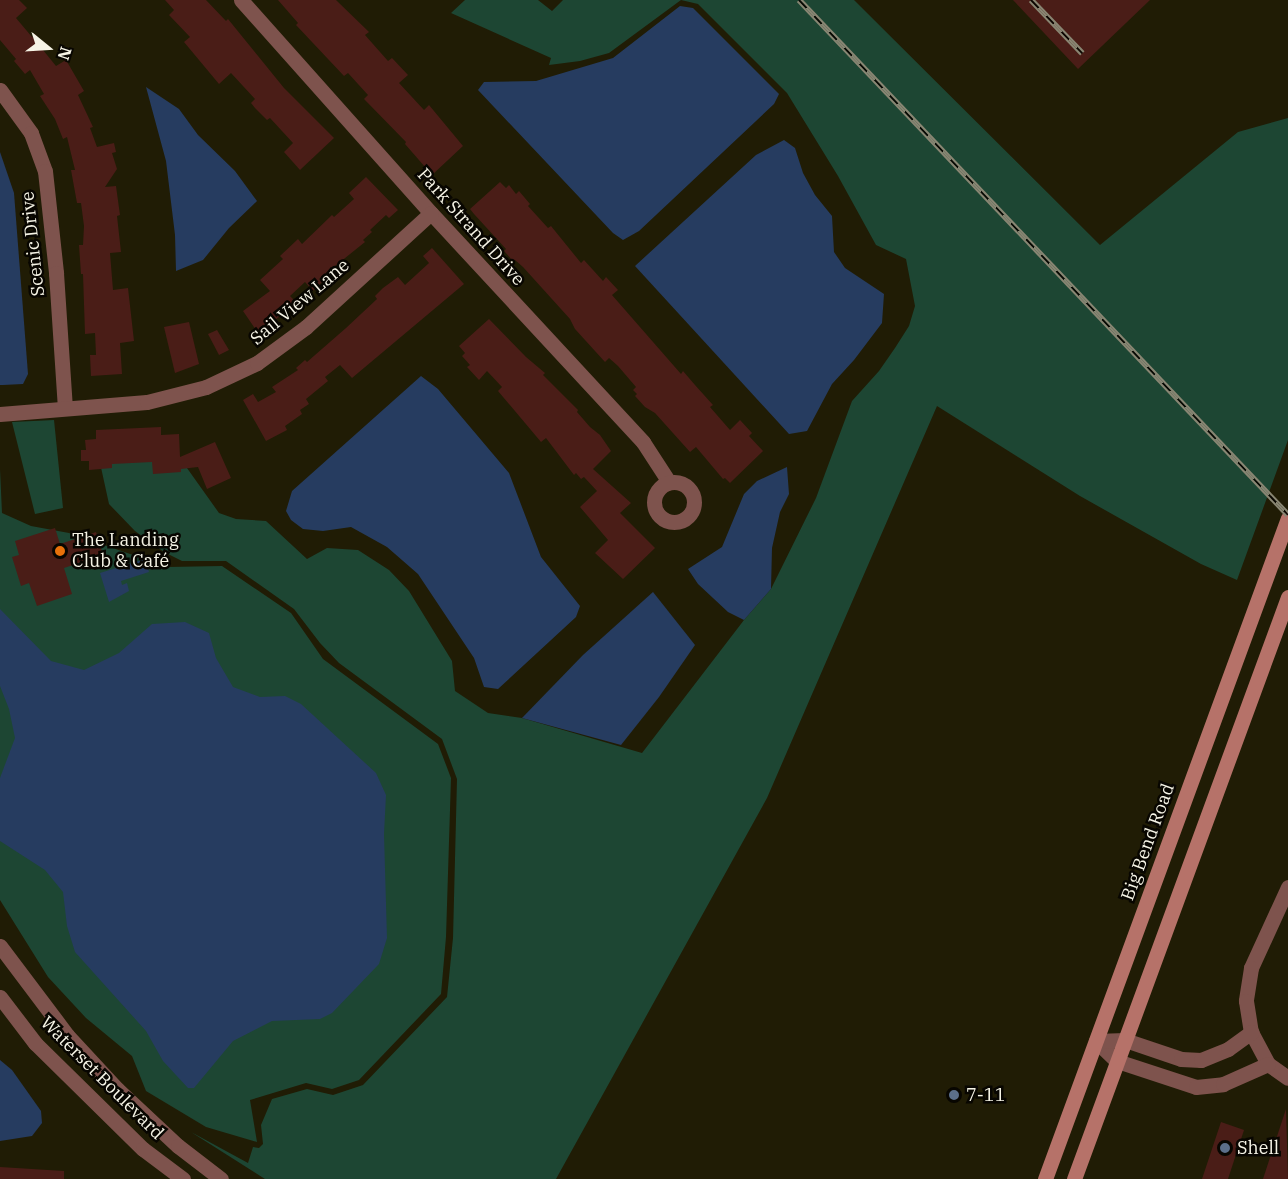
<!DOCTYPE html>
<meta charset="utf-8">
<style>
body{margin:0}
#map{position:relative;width:1288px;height:1179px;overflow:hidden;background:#201c05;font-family:"IBM Plex Serif",serif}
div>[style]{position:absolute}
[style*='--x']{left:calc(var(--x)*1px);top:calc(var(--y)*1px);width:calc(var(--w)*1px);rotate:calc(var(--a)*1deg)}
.green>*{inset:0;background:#1d4633}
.water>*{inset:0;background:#263c60}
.building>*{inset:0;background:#4a1d17}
.minor>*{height:15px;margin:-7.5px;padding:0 7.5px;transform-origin:7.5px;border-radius:7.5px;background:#7e534d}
.minor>.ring{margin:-7.5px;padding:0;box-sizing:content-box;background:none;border:15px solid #7e534d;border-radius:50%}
.tertiary>*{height:15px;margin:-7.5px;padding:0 7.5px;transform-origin:7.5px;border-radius:7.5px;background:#7e534d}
.secondary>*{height:15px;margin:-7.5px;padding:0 7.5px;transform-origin:7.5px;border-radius:7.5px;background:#b67269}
.rail>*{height:6px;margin-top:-3px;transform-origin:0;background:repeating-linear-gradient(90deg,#080601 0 11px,#898673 0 22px);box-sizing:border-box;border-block:2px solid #898673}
.dots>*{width:16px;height:16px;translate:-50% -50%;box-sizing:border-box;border:3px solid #080601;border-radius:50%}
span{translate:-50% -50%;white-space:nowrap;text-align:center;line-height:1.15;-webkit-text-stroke:5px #080601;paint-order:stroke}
.street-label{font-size:18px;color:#f6f4e6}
.poi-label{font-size:18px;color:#f6f4e6}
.left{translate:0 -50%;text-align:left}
.north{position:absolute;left:18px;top:18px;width:60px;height:60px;-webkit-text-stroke:4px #080601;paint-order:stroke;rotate:108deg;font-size:16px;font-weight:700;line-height:24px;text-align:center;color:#f6f4e6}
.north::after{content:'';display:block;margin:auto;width:21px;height:27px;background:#f6f4e6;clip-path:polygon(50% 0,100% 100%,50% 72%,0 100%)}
</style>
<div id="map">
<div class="green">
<div style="clip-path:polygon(465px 0,538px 0,552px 11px,563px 0,681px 0,609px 53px,580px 61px,549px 65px,551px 58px,451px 13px)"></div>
<div style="clip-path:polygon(681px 0,854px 0,1100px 245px,1238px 132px,1288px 118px,1288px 440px,1237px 580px,1201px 564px,1080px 496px,937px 406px,767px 798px,556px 1179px,265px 1179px,191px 1132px,248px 1163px,253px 1147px,259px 1148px,263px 1144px,261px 1125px,272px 1099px,307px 1089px,333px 1095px,363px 1085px,447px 997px,453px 938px,457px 779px,442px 739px,339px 663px,320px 643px,294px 609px,226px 561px,182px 561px,164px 552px,135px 531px,109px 504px,95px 440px,182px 461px,219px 513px,236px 519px,266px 521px,307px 559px,327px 548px,358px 550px,389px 570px,409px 591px,452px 661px,455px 691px,488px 713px,522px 718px,642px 753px,744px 620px,771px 589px,816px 498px,852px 401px,879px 371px,895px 348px,909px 326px,915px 306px,906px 259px,876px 245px,838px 176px,787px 93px,698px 4px)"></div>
<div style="clip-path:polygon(54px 420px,63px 508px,35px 514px,12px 422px)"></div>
<div style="clip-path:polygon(0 469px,2px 513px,31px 526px,69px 533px,168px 567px,222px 566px,291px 613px,323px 659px,438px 744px,451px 778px,446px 937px,441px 994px,359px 1080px,332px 1089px,306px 1083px,250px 1100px,257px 1142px,206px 1127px,146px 1091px,132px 1056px,86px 1018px,48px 977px,0 900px)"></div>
</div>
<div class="water">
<div style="clip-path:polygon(680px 6px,693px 8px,779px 94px,774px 104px,639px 231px,623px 240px,613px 233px,478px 90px,484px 82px,536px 81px,613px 58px)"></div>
<div style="clip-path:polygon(146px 87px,179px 109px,198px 135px,235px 171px,257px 201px,229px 228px,203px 260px,176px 271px,175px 235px,166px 161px)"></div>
<div style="clip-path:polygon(784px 140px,795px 148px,803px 173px,815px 195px,832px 216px,834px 252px,845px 268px,884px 294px,882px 323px,854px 360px,832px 384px,807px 431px,789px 434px,635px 266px,756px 155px)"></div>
<div style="clip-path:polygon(0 152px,14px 193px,28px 374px,23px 384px,3px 385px,0 385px)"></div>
<div style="clip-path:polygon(421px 376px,438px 389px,509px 473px,541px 557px,580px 606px,576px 617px,498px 689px,484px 687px,474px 658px,418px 574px,387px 547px,351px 527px,323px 531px,303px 529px,291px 520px,286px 511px,292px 491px)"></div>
<div style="clip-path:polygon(787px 467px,789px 494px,780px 512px,772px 548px,771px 589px,744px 620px,728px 612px,698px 584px,688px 569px,722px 547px,744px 494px,757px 481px)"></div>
<div style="clip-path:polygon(145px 559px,149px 572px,121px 581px,122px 585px,127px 583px,129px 591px,109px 602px,100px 573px)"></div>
<div style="clip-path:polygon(653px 592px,695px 645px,659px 697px,621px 745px,522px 718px,583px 655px)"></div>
<div style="clip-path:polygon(0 609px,51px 661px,84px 670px,119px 653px,152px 624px,185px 622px,209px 633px,216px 658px,233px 687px,260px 697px,285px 696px,301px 704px,376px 773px,386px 795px,384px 834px,387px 938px,379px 964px,332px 1013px,320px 1019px,272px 1021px,233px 1041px,194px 1088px,188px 1088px,163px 1061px,146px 1031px,75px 952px,67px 926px,63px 892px,45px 870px,0 841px,0 778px,15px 738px,9px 709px,0 686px)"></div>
<div style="clip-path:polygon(0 1060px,12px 1070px,41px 1111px,42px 1123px,32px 1136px,0 1141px)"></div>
</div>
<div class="building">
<div style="clip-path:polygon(0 0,19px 0,27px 8px,16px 18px,32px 37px,35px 34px,46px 47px,43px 50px,56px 66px,66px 60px,84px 91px,78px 95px,93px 127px,90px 128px,97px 147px,114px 143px,116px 152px,112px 153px,117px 169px,105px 187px,116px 186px,120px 215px,117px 216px,121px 252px,110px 253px,113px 290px,128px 288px,134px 341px,120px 343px,122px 374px,91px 376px,90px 355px,96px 355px,95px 333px,85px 334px,83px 274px,81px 274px,79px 245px,83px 245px,84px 226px,81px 203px,77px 203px,71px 170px,75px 170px,67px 137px,63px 139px,55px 119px,40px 96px,44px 94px,30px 70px,25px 74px,14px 61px,16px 59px,0 40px)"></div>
<div style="clip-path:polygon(165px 0,206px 0,226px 21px,228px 19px,284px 88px,334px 138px,300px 170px,284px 152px,293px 143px,270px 118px,267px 120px,255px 108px,251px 103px,255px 99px,231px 73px,219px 84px,184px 42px,190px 37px,169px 15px,174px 10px)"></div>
<div style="clip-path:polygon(278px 0,336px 0,369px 32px,365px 35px,388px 61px,392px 58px,408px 75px,399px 83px,424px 110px,429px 105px,463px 146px,432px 175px,405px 144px,406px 142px,364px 99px,368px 95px,348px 73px,344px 76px,296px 25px,298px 23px)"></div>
<div style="clip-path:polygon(1013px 0,1150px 0,1078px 69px)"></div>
<div style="clip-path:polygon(366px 177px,398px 210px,389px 218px,386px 215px,370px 230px,372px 232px,363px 240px,365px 242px,319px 279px,322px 282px,313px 291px,305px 282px,290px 296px,297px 303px,258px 333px,243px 311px,270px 291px,260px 280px,283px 259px,280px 256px,298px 239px,302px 244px,332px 215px,334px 217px,354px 199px,349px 193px)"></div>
<div style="clip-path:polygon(500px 182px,506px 188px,509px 185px,516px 194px,519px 191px,530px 204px,528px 206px,548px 228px,551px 226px,581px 263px,584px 260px,603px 281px,606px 277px,618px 290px,612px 295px,681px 374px,683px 371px,695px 385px,713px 405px,710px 407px,730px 430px,740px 420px,752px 433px,749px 436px,763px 451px,730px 483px,725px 478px,723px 479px,696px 447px,690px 452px,655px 413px,645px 407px,635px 396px,637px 394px,633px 390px,636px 387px,618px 366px,609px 358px,605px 362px,575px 329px,570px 319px,523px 267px,515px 260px,513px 261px,504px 251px,506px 249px,474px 214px,470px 209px)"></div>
<div style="clip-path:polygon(432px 248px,464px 284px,352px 378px,340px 365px,325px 377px,328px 381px,306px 399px,309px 404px,300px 410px,302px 414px,285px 426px,287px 430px,266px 441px,243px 400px,253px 394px,258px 402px,276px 392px,272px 387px,298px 370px,296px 368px,305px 360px,307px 362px,346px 328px,377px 299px,375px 296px,383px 288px,398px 277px,405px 285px,429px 263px,423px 256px)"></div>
<div style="clip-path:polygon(489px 319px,526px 357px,545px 373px,543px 375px,578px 410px,577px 412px,590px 427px,600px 435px,611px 451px,593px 469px,631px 503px,620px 513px,655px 548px,623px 579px,595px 553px,608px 540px,580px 507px,597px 491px,584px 477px,581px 479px,576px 473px,574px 475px,546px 438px,541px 442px,498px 391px,502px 387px,487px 371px,479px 380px,467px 367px,470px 365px,462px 356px,465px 353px,459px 346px)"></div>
<div style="clip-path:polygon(189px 322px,199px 364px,175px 373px,164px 327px)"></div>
<div style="clip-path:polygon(217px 330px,229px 350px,219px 355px,208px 334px)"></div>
<div style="clip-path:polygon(161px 427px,161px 435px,179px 434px,180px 457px,215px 442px,231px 478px,207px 489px,198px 467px,181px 469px,181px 472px,153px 474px,152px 462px,112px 464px,112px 468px,89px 470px,89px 461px,81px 461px,81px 450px,86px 450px,85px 440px,96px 439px,96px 430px)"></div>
<div style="clip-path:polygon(55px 528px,60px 544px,96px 532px,103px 555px,64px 568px,72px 594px,37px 606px,29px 583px,21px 586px,12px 557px,19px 555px,15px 541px)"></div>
<div style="clip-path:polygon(1286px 1109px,1288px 1179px,1263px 1179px)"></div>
<div style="clip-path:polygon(1221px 1122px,1244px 1130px,1228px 1179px,1202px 1179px)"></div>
<div style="clip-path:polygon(0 1167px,64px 1171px,64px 1179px,0 1179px)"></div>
</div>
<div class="minor">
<div style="--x:241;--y:0;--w:285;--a:48.3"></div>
<div style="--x:431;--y:213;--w:312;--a:47.2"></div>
<div style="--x:643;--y:442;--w:48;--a:57"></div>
<div style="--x:0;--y:90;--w:53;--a:54.2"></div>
<div style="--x:31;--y:133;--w:40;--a:69.8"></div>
<div style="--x:45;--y:171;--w:103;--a:83.8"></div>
<div style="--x:56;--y:273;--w:134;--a:86.2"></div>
<div style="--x:0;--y:414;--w:147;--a:-4.7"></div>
<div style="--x:147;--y:402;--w:61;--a:-14.3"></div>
<div style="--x:206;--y:387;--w:56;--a:-25.2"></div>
<div style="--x:257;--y:363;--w:61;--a:-36.3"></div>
<div style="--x:306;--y:327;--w:169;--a:-42.4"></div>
<div class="ring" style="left:654px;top:482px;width:25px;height:25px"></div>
<div style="--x:1288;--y:887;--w:89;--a:114.6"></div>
<div style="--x:1251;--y:968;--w:33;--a:99"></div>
<div style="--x:1246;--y:1001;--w:31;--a:81"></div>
<div style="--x:1251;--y:1032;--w:36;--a:62"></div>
<div style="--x:1268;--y:1064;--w:24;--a:35"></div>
<div style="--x:1096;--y:1041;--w:29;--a:44"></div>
<div style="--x:1117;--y:1061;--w:83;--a:18.2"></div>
<div style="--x:1196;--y:1087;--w:27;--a:-6"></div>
<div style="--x:1223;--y:1084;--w:49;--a:-24"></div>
<div style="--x:1096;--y:1041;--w:29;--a:-2"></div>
<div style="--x:1125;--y:1040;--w:59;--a:18.7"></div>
<div style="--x:1181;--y:1059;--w:20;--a:3"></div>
<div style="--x:1201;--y:1060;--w:29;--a:-22"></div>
<div style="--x:1228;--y:1049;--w:29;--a:-36"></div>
</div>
<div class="tertiary">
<div style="--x:0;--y:946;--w:111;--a:53"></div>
<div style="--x:67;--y:1035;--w:74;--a:47.2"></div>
<div style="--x:117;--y:1089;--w:83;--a:43.1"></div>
<div style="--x:178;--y:1146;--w:54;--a:37.5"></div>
<div style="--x:0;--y:997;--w:58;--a:52.7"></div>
<div style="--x:35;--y:1043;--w:151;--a:44.5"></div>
<div style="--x:143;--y:1149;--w:50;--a:36.9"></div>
</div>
<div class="secondary">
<div style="--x:1045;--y:1179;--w:704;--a:-69.82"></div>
<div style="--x:1074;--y:1179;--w:620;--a:-69.81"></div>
</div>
<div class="rail">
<div style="--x:799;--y:0;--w:710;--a:46.48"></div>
<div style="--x:1031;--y:0;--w:74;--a:46.1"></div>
</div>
<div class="dots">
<div style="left:60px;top:551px;background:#e8710a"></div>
<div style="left:954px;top:1095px;background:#5c6f8a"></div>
<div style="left:1225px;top:1148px;background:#5c6f8a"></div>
</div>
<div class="street-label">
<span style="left:471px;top:227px;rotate:48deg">Park Strand Drive</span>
<span style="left:33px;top:244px;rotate:-96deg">Scenic Drive</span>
<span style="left:300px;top:302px;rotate:-40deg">Sail View Lane</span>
<span style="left:1148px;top:842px;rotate:-70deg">Big Bend Road</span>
<span style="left:102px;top:1078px;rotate:45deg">Waterset Boulevard</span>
</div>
<div class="poi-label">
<span class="left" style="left:72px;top:551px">The Landing<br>Club &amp; Café</span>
<span class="left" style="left:966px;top:1095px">7-11</span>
<span class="left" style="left:1237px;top:1148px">Shell</span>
</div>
<div class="north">N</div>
</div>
